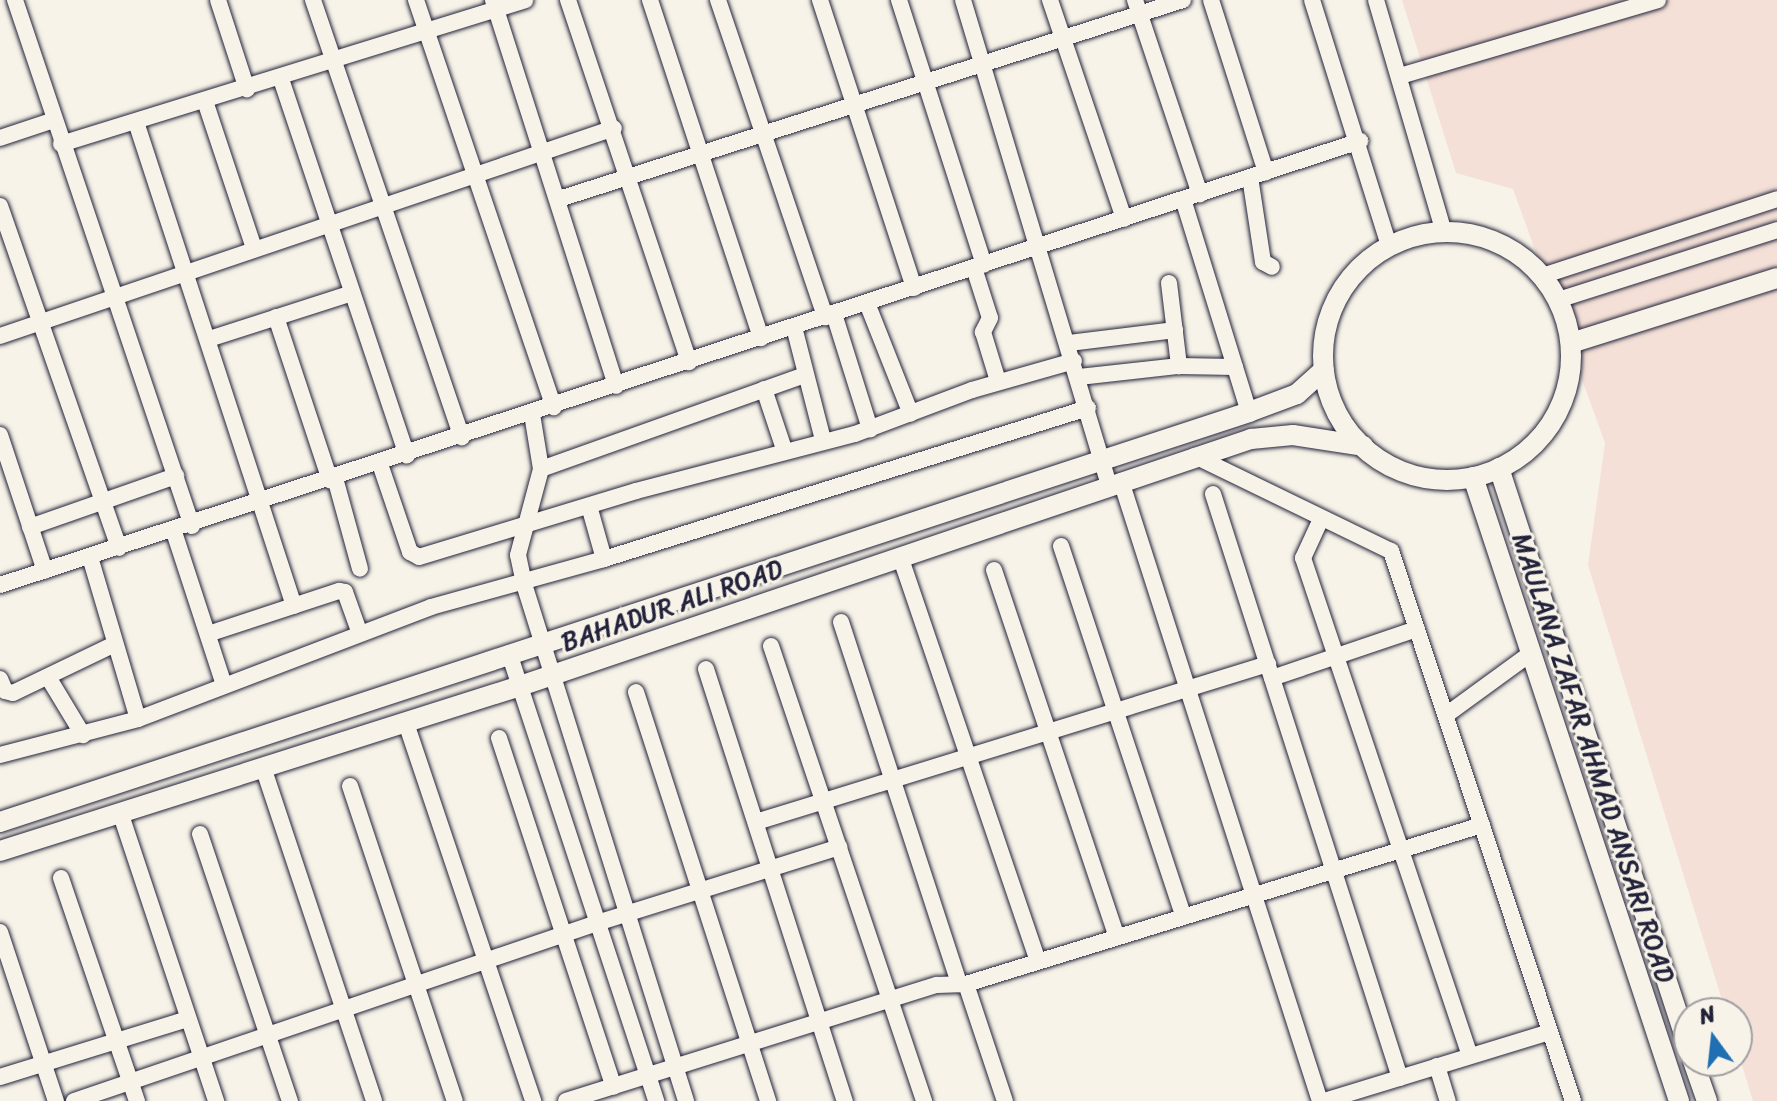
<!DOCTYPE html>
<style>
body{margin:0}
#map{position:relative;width:1777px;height:1101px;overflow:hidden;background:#f7f3e8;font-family:Sriracha,sans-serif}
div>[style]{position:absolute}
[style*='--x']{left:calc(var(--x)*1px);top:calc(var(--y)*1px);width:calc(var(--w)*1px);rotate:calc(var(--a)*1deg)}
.built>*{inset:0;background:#f4e0d7}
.roads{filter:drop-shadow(0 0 2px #22223b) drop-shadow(0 0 2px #22223b)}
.minor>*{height:16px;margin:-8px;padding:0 8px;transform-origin:8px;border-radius:8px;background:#f7f3e8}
.major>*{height:20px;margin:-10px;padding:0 10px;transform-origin:10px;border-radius:10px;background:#f7f3e8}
.major>.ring{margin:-10px;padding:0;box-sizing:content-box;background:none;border:20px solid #f7f3e8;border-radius:50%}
span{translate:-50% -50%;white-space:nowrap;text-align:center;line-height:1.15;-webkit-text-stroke:6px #f7f3e8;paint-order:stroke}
.street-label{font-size:26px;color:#22223b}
.north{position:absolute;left:1673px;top:997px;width:80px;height:80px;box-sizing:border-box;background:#f7f3e8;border:2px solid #a29fa3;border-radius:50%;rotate:345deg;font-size:22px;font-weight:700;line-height:32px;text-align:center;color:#22223b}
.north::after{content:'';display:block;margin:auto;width:28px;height:36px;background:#1f6fb2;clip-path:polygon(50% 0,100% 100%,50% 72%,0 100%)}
</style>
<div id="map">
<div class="built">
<div style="clip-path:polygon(1402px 0,1777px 0,1777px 1101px,1753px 1101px,1737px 1049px,1737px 1013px,1726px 1013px,1588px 565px,1605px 443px,1513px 189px,1456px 173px)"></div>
</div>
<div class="roads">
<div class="minor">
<div style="--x:15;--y:0;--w:555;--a:71.4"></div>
<div style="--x:218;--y:0;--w:94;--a:72"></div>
<div style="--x:313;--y:0;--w:462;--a:71.2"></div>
<div style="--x:416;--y:0;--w:430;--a:71.3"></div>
<div style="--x:493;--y:0;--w:405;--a:72.3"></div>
<div style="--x:568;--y:0;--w:382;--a:71.5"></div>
<div style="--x:650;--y:0;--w:356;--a:71.8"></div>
<div style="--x:718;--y:0;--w:335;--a:71.3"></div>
<div style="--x:820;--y:0;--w:303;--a:71.9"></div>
<div style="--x:899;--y:0;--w:278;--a:72.2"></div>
<div style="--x:963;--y:0;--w:506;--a:73.25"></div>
<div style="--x:1050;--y:0;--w:231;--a:71.3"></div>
<div style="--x:1135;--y:0;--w:205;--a:71.5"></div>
<div style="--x:1211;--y:0;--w:181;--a:72.3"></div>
<div style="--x:1312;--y:0;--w:258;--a:72.6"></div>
<div style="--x:1376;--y:0;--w:242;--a:73.7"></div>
<div style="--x:1400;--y:76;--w:269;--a:-16.4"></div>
<div style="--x:281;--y:79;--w:397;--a:71.5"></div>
<div style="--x:205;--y:101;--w:155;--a:71.6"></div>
<div style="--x:136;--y:122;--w:509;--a:71.92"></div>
<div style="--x:0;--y:138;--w:57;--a:-18.4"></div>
<div style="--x:61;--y:144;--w:486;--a:-17.2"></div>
<div style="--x:1250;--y:177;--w:86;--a:81.3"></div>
<div style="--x:1263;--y:262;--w:10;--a:29"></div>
<div style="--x:559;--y:199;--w:655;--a:-17.69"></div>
<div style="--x:1183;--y:199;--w:223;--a:72.8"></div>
<div style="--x:0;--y:206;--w:362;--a:70.8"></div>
<div style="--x:974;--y:268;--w:52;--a:72.3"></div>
<div style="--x:990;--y:318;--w:16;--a:117"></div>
<div style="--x:983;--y:332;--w:51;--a:73"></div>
<div style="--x:1542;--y:276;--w:247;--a:-18.1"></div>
<div style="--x:1169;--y:283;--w:84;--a:83.1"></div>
<div style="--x:1558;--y:300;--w:230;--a:-17.7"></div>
<div style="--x:867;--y:303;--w:119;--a:68.4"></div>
<div style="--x:834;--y:314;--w:121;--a:72.6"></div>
<div style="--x:276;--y:317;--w:172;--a:71.7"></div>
<div style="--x:794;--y:327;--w:117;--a:75.6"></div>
<div style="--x:0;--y:336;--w:648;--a:-18.71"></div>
<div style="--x:209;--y:339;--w:150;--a:-17.8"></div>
<div style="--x:1069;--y:343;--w:107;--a:-7"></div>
<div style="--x:1079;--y:377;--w:101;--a:-6.3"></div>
<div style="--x:1179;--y:366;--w:56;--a:1"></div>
<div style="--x:764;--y:389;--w:63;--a:71.6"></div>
<div style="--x:532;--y:414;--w:56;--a:80.7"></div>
<div style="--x:541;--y:469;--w:89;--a:105"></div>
<div style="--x:518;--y:555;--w:30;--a:78"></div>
<div style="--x:524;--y:584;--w:542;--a:72.6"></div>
<div style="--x:0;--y:435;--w:143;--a:71.7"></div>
<div style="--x:1195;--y:456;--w:218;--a:25.9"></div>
<div style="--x:1391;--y:551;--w:579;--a:71.69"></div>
<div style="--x:380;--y:464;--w:93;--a:71.2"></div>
<div style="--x:410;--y:552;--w:10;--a:29"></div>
<div style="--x:419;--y:557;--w:227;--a:-16.9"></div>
<div style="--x:636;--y:491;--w:226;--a:-14.6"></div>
<div style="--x:855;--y:434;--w:125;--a:-20.6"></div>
<div style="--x:972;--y:390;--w:106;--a:-15.9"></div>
<div style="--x:541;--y:469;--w:280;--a:-19.6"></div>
<div style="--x:335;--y:478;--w:94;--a:74.6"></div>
<div style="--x:1121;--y:481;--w:651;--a:72.21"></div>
<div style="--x:1213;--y:494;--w:613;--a:72.24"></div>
<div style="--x:589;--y:506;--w:55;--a:74.2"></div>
<div style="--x:1321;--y:519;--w:43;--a:114.8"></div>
<div style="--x:1303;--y:558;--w:525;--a:71.46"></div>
<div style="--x:30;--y:527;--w:155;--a:-19.3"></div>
<div style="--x:174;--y:532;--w:161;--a:71.9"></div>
<div style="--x:1061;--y:546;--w:389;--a:71.7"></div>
<div style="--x:900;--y:556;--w:428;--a:71.2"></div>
<div style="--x:90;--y:557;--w:169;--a:73.5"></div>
<div style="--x:994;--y:570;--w:387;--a:71.5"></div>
<div style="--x:0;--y:585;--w:1431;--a:-18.08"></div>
<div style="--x:841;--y:622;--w:381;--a:71.9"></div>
<div style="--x:208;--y:634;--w:138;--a:-18.2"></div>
<div style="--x:339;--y:591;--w:6;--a:9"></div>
<div style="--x:345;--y:592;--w:41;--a:70.3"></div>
<div style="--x:771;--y:646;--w:480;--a:71.4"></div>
<div style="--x:509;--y:653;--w:472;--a:71.8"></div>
<div style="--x:706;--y:669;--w:454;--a:72.2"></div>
<div style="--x:48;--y:677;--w:68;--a:58.9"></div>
<div style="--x:1272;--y:678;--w:153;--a:-18.7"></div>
<div style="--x:0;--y:679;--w:13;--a:67"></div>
<div style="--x:5;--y:691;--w:8;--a:14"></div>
<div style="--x:13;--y:693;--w:113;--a:-25.7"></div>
<div style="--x:636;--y:692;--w:430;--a:72.1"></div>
<div style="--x:1446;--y:715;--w:105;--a:-36.1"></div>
<div style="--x:406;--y:723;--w:399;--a:71.4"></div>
<div style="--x:499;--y:738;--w:367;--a:71.8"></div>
<div style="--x:0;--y:755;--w:143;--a:-14.6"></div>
<div style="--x:138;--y:719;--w:314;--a:-20.9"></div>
<div style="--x:431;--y:607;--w:180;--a:-15.5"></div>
<div style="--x:604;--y:559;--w:507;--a:-17.33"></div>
<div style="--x:263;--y:767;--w:352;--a:71.6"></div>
<div style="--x:350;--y:786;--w:332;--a:71.6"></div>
<div style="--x:120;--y:812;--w:305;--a:71.6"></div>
<div style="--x:756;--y:822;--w:536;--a:-17.15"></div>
<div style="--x:200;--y:834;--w:282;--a:71.4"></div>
<div style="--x:61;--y:878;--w:236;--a:71.2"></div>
<div style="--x:0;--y:932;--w:178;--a:71.7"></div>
<div style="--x:966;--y:984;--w:123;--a:71.6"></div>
<div style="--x:1437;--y:1066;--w:37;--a:73"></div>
<div style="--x:0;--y:1077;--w:196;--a:-17.2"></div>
<div style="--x:74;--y:1101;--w:552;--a:-18.8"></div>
<div style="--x:597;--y:923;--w:254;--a:-17.4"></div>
<div style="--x:566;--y:1101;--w:389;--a:-17.4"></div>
<div style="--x:937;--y:985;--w:29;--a:-2"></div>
<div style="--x:966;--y:984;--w:540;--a:-17.13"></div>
<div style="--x:1324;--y:1101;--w:236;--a:-17"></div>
</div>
<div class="major">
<div class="ring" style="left:1323px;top:232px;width:228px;height:228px"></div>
<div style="--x:1571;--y:343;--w:216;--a:-17.5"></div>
<div style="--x:1499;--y:468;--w:611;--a:71.89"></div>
<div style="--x:1473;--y:477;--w:657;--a:71.73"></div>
<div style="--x:0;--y:822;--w:1315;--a:-18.17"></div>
<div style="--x:1249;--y:412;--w:51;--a:-20.6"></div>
<div style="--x:1297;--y:394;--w:36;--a:-42"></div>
<div style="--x:0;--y:851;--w:546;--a:-17.6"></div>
<div style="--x:520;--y:686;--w:772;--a:-18.67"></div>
<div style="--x:1251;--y:439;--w:42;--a:-5.4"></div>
<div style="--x:1293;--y:435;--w:71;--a:8.9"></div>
<div style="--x:1693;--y:1061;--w:42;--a:70.7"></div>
</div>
</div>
<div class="street-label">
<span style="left:672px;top:606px;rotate:-19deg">BAHADUR ALI ROAD</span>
<span style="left:1593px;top:758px;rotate:72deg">MAULANA ZAFAR AHMAD ANSARI ROAD</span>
</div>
<div class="north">N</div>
</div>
